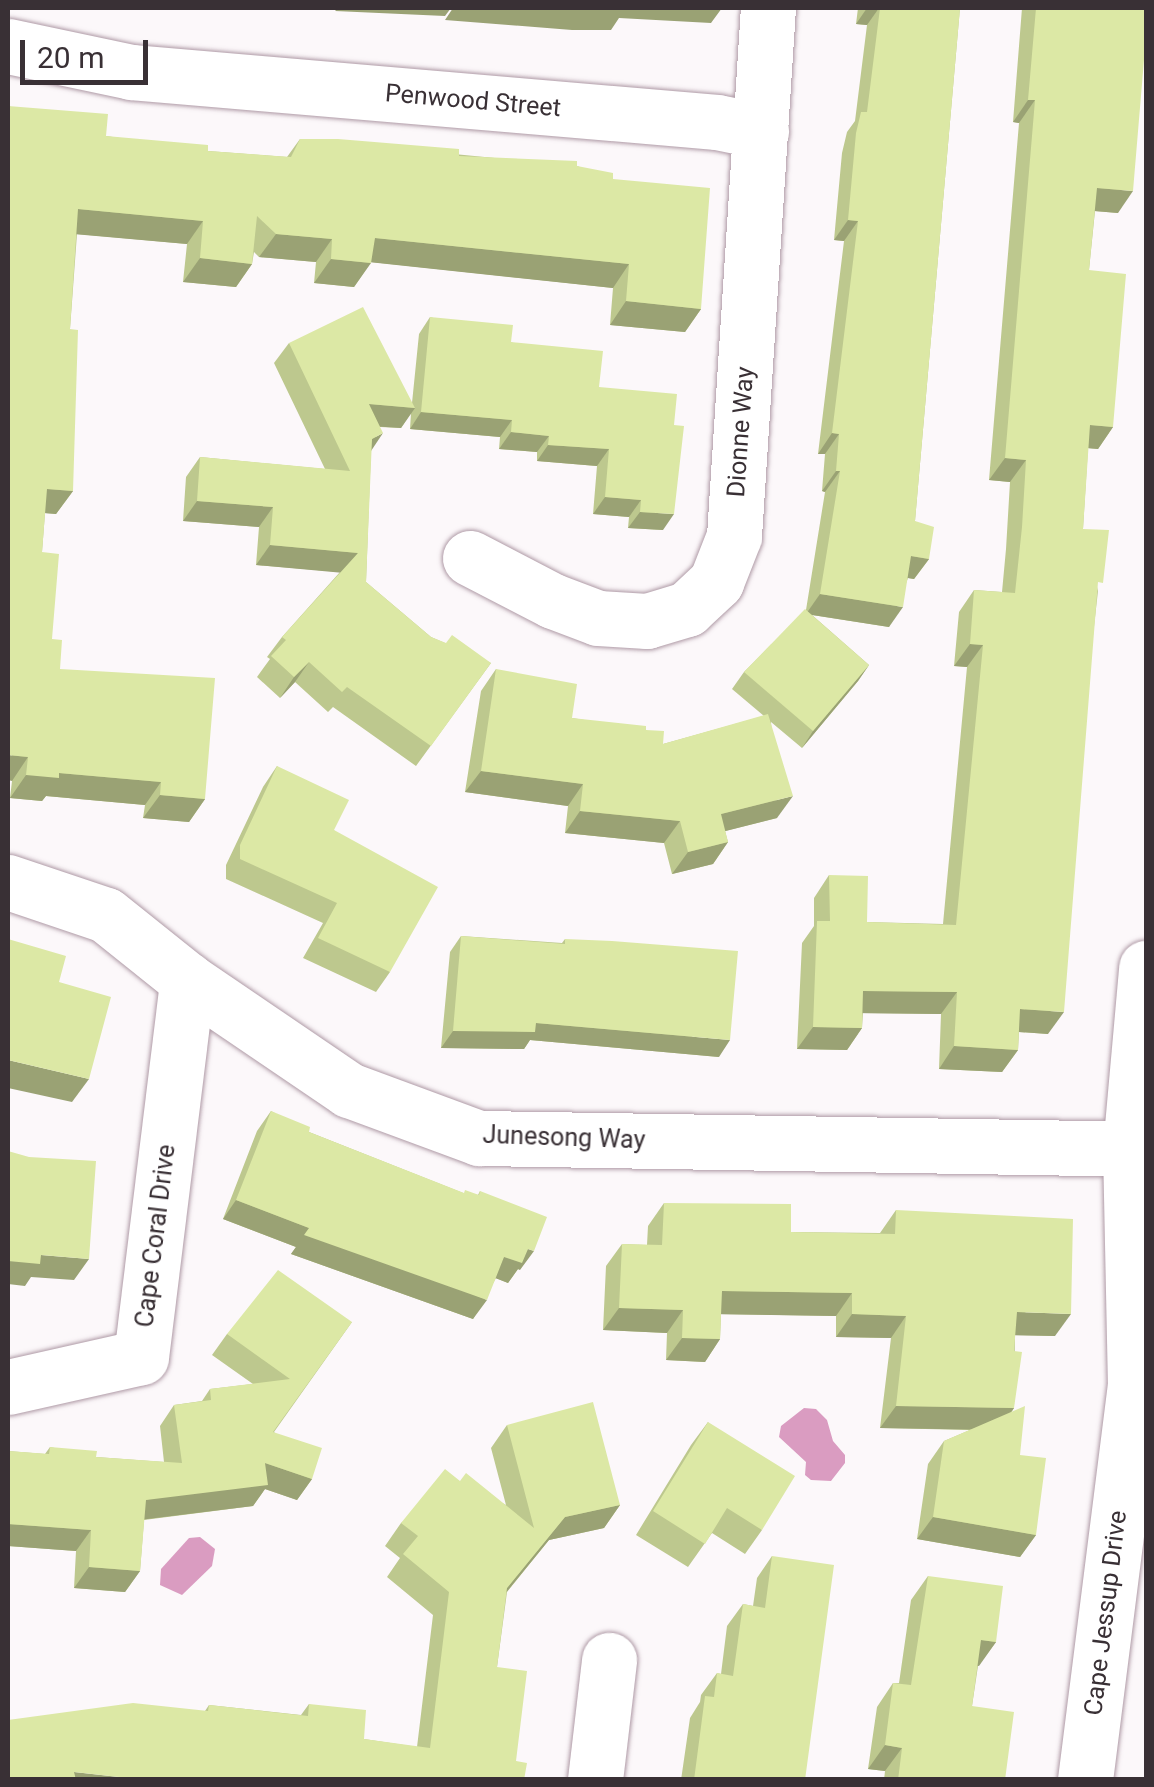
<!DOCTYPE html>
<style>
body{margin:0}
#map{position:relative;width:1154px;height:1787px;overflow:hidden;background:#fcf8fa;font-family:Roboto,sans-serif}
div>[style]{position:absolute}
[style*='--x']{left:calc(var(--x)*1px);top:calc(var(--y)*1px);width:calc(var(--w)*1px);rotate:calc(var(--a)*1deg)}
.water>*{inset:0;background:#da9cc1}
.roads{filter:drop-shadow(0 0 2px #af9aa6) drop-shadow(0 0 2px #af9aa6)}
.minor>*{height:55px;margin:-27.5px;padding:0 27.5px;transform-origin:27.5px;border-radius:27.5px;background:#fff}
.wall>*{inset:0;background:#bdc88e}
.shaded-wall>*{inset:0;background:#9aa274}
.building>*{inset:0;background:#dce8a5}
span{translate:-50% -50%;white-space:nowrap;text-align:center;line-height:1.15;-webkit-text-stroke:9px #fff;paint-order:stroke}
.street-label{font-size:25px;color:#393035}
.frame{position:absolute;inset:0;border:10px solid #393035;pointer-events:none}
.scale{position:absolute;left:20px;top:40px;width:128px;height:45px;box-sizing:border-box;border:5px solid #393035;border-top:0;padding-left:12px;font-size:30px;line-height:35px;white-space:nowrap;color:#393035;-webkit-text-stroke:8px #fff;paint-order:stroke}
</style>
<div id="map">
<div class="water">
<div style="clip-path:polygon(804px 1408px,816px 1409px,827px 1420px,833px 1441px,845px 1455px,845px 1463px,831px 1481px,811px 1480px,805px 1475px,806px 1462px,779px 1437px,781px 1426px)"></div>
<div style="clip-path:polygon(200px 1537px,215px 1549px,212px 1566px,182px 1595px,160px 1585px,161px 1569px,189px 1538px)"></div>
</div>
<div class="roads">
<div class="minor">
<div style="--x:8;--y:46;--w:126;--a:11.9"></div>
<div style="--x:131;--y:72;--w:588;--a:4.88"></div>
<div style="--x:717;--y:122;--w:45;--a:11.6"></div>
<div style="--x:470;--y:558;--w:93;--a:27.4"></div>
<div style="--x:553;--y:601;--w:48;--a:20.7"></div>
<div style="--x:598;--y:618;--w:49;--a:3.5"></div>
<div style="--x:647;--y:621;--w:42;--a:-16.7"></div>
<div style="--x:687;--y:609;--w:40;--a:-43"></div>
<div style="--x:716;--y:582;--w:49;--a:-68.6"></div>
<div style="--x:734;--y:536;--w:529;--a:-86.32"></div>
<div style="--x:8;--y:882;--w:103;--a:18.6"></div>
<div style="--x:106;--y:915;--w:104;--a:38.7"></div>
<div style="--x:187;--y:980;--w:196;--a:34.2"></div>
<div style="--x:349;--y:1090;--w:139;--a:20.3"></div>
<div style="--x:479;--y:1138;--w:667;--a:0.94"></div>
<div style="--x:8;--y:1387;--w:136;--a:-12.7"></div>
<div style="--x:141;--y:1357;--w:380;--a:-83"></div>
<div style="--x:595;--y:1780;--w:121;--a:-83.3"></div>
<div style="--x:1085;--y:1780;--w:397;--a:-82.8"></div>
<div style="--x:1135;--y:1386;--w:237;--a:-91.2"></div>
<div style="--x:1130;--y:1149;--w:182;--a:-84.9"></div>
</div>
</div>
<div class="wall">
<div style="clip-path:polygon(858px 8px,960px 8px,915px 521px,929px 559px,914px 579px,908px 578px,889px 627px,812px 615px,869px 665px,858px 681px,802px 748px,771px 722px,777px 818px,725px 831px,728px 842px,713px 864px,672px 874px,664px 843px,565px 833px,568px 806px,465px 792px,481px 691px,496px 669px,572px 718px,646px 730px,663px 744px,764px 716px,732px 689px,744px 672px,806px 610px,825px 492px,822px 491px,825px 454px,818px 454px,844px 241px,834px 240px,842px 153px,847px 132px,855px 121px,867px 25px,856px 24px)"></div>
<div style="clip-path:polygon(1022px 8px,1146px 8px,1118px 213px,1095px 211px,1089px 270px,1113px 427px,1098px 449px,1088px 448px,1083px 529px,1098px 591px,1048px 1034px,1019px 1032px,1018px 1050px,1002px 1072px,939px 1069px,941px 1014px,863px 1013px,862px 1028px,847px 1050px,797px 1049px,802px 943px,814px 926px,814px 898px,829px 875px,867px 922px,943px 924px,967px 667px,954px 666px,959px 612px,974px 590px,1002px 592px,1006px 549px,1010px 482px,989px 480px,1019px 123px,1013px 122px)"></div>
<div style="clip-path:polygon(8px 106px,106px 136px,208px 151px,287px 157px,300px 139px,577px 166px,613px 179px,701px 309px,685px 332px,610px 325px,613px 288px,371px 262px,354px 287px,314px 283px,316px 262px,259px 257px,254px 252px,252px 264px,236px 287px,183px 282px,187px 244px,77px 234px,70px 329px,73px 491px,56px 514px,45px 513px,42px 552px,52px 639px,60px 669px,205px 799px,189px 822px,143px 818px,145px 805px,46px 796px,42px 801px,10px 798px,12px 781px)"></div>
<div style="clip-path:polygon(430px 317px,511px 342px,599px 387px,663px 530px,628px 528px,629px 517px,593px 514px,597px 466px,537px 461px,537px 452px,499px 449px,500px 437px,410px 429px,411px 413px,401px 428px,380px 427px,371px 450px,366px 582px,431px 637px,491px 663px,416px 766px,333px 707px,328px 712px,295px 682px,280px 698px,257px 677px,270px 659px,267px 657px,282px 637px,340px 572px,256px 565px,259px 527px,183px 521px,186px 477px,200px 457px,325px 469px,274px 363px,289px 343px,412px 403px,419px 334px)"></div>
<div style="clip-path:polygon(277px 766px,334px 830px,390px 972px,376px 992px,303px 958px,323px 923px,226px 879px,226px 865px,263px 787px)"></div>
<div style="clip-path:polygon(461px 936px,562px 943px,565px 939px,719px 1057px,530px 1040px,524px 1049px,441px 1048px,450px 952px)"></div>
<div style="clip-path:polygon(271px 1111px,309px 1132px,463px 1193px,478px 1195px,480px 1191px,520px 1270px,518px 1269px,508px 1283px,496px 1278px,473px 1319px,291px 1254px,296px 1247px,223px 1219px,257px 1131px)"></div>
<div style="clip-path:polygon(664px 1203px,791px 1232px,880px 1233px,896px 1210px,1055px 1336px,1015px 1335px,1014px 1408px,1011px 1413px,1036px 1535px,1020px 1557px,917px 1539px,928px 1464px,944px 1441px,970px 1430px,880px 1428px,891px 1338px,836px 1337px,836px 1316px,721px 1314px,720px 1339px,705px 1362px,666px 1360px,667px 1333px,603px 1330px,606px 1266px,622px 1244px,647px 1245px,648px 1226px)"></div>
<div style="clip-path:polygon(352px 1322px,274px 1432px,312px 1479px,297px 1500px,265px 1489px,253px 1506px,144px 1520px,140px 1571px,125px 1592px,74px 1588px,76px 1551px,8px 1546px,8px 1451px,45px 1454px,50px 1447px,96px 1457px,164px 1462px,160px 1426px,174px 1405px,202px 1401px,210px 1389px,253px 1384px,212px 1355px,227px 1334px)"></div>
<div style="clip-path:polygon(708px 1422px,762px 1530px,745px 1554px,712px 1533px,688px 1567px,636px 1535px,691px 1445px)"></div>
<div style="clip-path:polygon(507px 1425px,620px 1505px,604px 1528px,549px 1540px,507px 1592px,497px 1667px,516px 1761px,524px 1780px,205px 1711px,209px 1705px,301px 1715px,309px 1704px,364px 1739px,417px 1747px,433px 1615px,387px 1577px,400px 1558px,385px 1546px,401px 1523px,460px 1481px,506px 1505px,491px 1448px)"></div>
<div style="clip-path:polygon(772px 1556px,805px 1780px,681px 1780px,690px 1718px,700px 1702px,701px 1695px,717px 1673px,721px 1674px,727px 1626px,743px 1604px,753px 1606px,757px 1578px)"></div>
<div style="clip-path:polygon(928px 1576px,996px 1642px,978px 1666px,972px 1706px,1005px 1780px,884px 1780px,885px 1771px,868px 1769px,877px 1707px,893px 1683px,899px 1683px,911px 1600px)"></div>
</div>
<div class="shaded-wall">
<div style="clip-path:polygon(338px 8px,451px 8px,445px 16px,335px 11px)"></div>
<div style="clip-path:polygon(453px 8px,722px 8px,711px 23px,619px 18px,611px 30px,572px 30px,445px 20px)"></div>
<div style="clip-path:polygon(867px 8px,879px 8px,867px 25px,856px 24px)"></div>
<div style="clip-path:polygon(1028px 100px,1035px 100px,1019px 123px,1013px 122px)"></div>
<div style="clip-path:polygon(1097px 188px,1133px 191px,1118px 213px,1082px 210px)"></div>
<div style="clip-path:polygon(78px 209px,203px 221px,187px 244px,62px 233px)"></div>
<div style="clip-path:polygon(848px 220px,858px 221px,844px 241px,834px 240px)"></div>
<div style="clip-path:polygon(276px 234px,332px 239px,316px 262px,259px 257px)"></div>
<div style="clip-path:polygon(375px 238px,629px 264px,613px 288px,359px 261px)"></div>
<div style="clip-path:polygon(200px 258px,252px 264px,236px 287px,183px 282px)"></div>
<div style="clip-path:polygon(331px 259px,371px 263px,354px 287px,314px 283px)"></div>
<div style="clip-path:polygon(626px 301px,701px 309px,685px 332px,610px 325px)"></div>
<div style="clip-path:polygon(369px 404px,415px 408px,401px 428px,355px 425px)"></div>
<div style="clip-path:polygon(421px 412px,512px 420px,500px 437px,410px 429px)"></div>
<div style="clip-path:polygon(1090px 425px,1113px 427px,1098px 449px,1074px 447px)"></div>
<div style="clip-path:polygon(511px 432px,549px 436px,537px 452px,499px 449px)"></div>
<div style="clip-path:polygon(383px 433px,369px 454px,372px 439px)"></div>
<div style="clip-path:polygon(832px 433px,839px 434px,825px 454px,818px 454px)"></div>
<div style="clip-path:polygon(548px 445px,609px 449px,597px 466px,537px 461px)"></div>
<div style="clip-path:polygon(1005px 458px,1026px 460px,1010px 482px,989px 480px)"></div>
<div style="clip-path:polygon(836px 471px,840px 471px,825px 492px,822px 491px)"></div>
<div style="clip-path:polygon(47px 489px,73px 491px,56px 514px,31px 512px)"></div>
<div style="clip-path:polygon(605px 497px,641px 500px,629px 517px,593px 514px)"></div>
<div style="clip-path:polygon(197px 501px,273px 507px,259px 527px,183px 521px)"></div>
<div style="clip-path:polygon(640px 512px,674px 514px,663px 530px,628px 528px)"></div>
<div style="clip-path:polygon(270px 545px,358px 553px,344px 573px,256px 565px)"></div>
<div style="clip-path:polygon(911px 556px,929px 559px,914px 579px,896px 576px)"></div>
<div style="clip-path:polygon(820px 594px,903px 607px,889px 627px,806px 614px)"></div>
<div style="clip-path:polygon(970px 644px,983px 645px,967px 667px,954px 666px)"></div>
<div style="clip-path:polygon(309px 662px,295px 682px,280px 698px,294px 677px)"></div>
<div style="clip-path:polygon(869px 665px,858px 681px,802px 748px,813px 731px)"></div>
<div style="clip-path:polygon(8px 755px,28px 757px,12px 781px,8px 780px)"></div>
<div style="clip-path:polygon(481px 771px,583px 784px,568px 806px,465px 792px)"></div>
<div style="clip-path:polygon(59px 773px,161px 782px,145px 805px,46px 796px,42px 801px,10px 798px,26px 775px)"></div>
<div style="clip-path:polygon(160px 795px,205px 799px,189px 822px,143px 818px)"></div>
<div style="clip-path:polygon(793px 796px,777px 818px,706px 836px,721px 814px)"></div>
<div style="clip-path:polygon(580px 811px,680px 821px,664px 843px,565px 833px)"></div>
<div style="clip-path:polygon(728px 842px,713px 864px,672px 874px,688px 852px)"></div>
<div style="clip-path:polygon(863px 991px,957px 992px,941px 1014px,848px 1013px)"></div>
<div style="clip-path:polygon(1020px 1009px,1064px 1012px,1048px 1034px,1004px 1031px)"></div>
<div style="clip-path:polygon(536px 1023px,730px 1040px,719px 1057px,530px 1040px,524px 1049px,441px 1048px,453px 1031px)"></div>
<div style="clip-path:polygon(813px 1027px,862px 1028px,847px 1050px,797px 1049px)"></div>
<div style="clip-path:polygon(954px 1046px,1018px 1050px,1002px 1072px,939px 1069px)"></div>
<div style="clip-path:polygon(8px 1060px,89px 1079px,72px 1102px,8px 1088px)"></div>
<div style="clip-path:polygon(236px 1200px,309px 1228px,487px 1300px,473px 1319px,291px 1254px,296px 1247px,223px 1219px)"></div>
<div style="clip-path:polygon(528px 1249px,534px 1251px,520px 1270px,518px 1269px,508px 1283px,490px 1276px,504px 1257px)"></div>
<div style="clip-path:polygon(41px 1255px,89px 1259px,74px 1280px,31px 1277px,25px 1286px,8px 1284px,8px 1261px)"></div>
<div style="clip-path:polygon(722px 1291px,852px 1293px,836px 1316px,706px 1314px)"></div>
<div style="clip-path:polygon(619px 1308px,683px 1310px,667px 1333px,603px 1330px)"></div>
<div style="clip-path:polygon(1017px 1312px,1071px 1314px,1055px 1336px,1001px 1335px)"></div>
<div style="clip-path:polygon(852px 1314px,906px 1316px,891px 1338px,836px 1337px)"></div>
<div style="clip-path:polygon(682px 1338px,720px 1339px,705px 1362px,666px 1360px)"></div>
<div style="clip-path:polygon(896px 1406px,1014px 1408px,998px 1430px,880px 1428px)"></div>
<div style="clip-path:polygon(265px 1463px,312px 1479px,297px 1500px,265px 1489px,253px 1506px,131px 1521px,146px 1500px)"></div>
<div style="clip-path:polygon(620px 1505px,604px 1528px,549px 1540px,491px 1611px,507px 1588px,565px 1517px)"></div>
<div style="clip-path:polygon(933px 1517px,1036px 1535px,1020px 1557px,917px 1539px)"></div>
<div style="clip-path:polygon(8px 1524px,91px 1530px,76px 1551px,8px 1546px)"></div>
<div style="clip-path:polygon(89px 1567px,140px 1571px,125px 1592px,74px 1588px)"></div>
<div style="clip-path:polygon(981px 1640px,996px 1642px,979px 1666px,965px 1664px)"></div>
<div style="clip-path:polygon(885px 1745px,902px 1748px,885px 1771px,868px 1769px)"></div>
<div style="clip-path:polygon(74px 1772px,146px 1780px,69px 1780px)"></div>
</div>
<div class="building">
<div style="clip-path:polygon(880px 8px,960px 8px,915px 521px,934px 527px,929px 559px,911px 556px,903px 607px,820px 594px,840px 471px,836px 471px,839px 434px,832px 433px,858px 221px,848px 220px,856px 133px,861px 112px,867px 112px)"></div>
<div style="clip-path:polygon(1036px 8px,1146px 8px,1146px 36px,1133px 191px,1097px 188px,1089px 270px,1126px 274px,1113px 427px,1090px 425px,1083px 529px,1109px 530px,1103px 583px,1098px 582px,1064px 1012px,1020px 1009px,1018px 1050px,954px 1046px,957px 992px,863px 991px,862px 1028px,813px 1027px,817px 921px,830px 921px,829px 875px,868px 876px,867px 922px,956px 925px,983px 645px,970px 644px,974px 590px,1015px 593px,1022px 527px,1026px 460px,1005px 458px,1035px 100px,1028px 100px)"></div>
<div style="clip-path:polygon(8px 106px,108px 114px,106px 136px,208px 145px,208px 151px,291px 157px,300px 139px,338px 139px,459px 149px,459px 156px,577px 161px,577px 166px,613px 173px,613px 179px,710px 188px,701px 309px,626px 301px,629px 264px,375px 238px,371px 263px,331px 259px,332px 239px,276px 234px,257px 216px,252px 264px,200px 258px,203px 221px,78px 209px,70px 329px,78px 330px,73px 491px,47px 489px,42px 552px,59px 554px,52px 639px,62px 640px,60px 669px,215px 678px,205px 799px,160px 795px,161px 782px,59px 773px,59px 778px,26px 775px,28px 757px,8px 755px)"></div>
<div style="clip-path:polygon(363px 307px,415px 408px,369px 404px,383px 433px,372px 439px,366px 582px,431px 637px,446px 643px,452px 635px,491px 663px,431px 746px,347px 687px,342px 692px,309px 662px,294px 677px,271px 656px,286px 640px,282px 637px,358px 553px,270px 545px,273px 507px,197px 501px,200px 457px,350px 471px,289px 343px)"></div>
<div style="clip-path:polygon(430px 317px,513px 325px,511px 342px,603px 351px,599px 387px,677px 394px,674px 425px,684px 426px,674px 514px,640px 512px,641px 500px,605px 497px,609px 449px,548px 445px,549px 436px,511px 432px,512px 420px,421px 412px)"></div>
<div style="clip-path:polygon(805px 609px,869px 665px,813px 731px,744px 672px)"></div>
<div style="clip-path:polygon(496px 669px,577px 684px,572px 718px,646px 726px,646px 730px,664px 731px,663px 744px,768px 714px,793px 796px,721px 814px,728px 842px,688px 852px,680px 821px,580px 811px,583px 784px,481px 771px)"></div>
<div style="clip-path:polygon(277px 766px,349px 800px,334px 830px,438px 887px,390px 972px,318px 938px,337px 903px,240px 859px,240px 845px)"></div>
<div style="clip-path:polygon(461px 936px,565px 944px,565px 939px,612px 941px,738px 951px,730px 1040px,536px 1023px,535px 1032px,453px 1031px)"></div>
<div style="clip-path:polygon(8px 939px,66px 956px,59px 982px,111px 997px,89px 1079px,8px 1060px)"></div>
<div style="clip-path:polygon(271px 1111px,310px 1127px,309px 1132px,464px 1193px,465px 1190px,479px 1195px,480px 1191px,547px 1217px,534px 1251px,528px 1249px,522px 1263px,504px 1257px,487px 1300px,304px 1235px,309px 1228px,236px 1200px)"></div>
<div style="clip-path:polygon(8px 1151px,29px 1157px,96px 1161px,89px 1259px,41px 1255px,40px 1264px,8px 1261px)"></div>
<div style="clip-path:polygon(664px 1203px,791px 1204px,791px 1232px,895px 1234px,896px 1210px,1073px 1219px,1071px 1314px,1017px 1312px,1014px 1351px,1022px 1352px,1014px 1408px,896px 1406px,906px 1316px,852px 1314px,852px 1293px,722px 1291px,720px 1339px,682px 1338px,683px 1310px,619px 1308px,622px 1244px,662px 1245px)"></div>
<div style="clip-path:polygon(278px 1270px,352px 1322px,273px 1432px,322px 1448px,312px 1479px,265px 1463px,268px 1485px,146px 1500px,140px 1571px,89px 1567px,91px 1530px,8px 1524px,8px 1451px,49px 1454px,50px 1447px,97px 1451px,96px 1457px,182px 1463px,174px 1405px,211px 1400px,210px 1389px,290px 1379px,227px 1334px)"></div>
<div style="clip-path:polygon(593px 1402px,620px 1505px,565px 1517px,507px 1588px,497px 1667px,527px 1671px,516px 1761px,527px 1763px,524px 1780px,146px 1780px,74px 1772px,76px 1780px,8px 1780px,8px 1720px,133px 1703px,208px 1711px,209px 1705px,308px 1716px,309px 1704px,366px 1710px,364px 1739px,430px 1748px,449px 1592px,403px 1554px,418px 1536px,401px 1523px,445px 1469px,460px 1481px,466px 1473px,534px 1528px,507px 1425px)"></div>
<div style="clip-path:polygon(1025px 1406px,1020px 1455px,1046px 1458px,1036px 1535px,933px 1517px,944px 1441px)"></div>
<div style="clip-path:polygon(708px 1422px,795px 1476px,762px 1530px,727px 1508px,705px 1544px,653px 1511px)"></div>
<div style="clip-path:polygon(772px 1556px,834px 1565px,805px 1780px,694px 1780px,705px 1696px,714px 1697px,717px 1673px,733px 1676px,743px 1604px,765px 1608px)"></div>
<div style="clip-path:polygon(928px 1576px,1003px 1586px,996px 1642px,981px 1640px,972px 1706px,1014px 1712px,1005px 1780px,898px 1780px,902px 1748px,885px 1745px,893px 1683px,911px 1685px)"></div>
</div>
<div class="street-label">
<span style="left:473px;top:101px;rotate:5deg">Penwood Street</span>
<span style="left:741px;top:432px;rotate:-86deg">Dionne Way</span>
<span style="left:564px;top:1138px;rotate:2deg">Junesong Way</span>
<span style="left:156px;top:1236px;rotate:-83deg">Cape Coral Drive</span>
<span style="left:1106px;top:1613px;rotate:-83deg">Cape Jessup Drive</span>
</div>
<div class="frame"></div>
<div class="scale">20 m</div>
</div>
